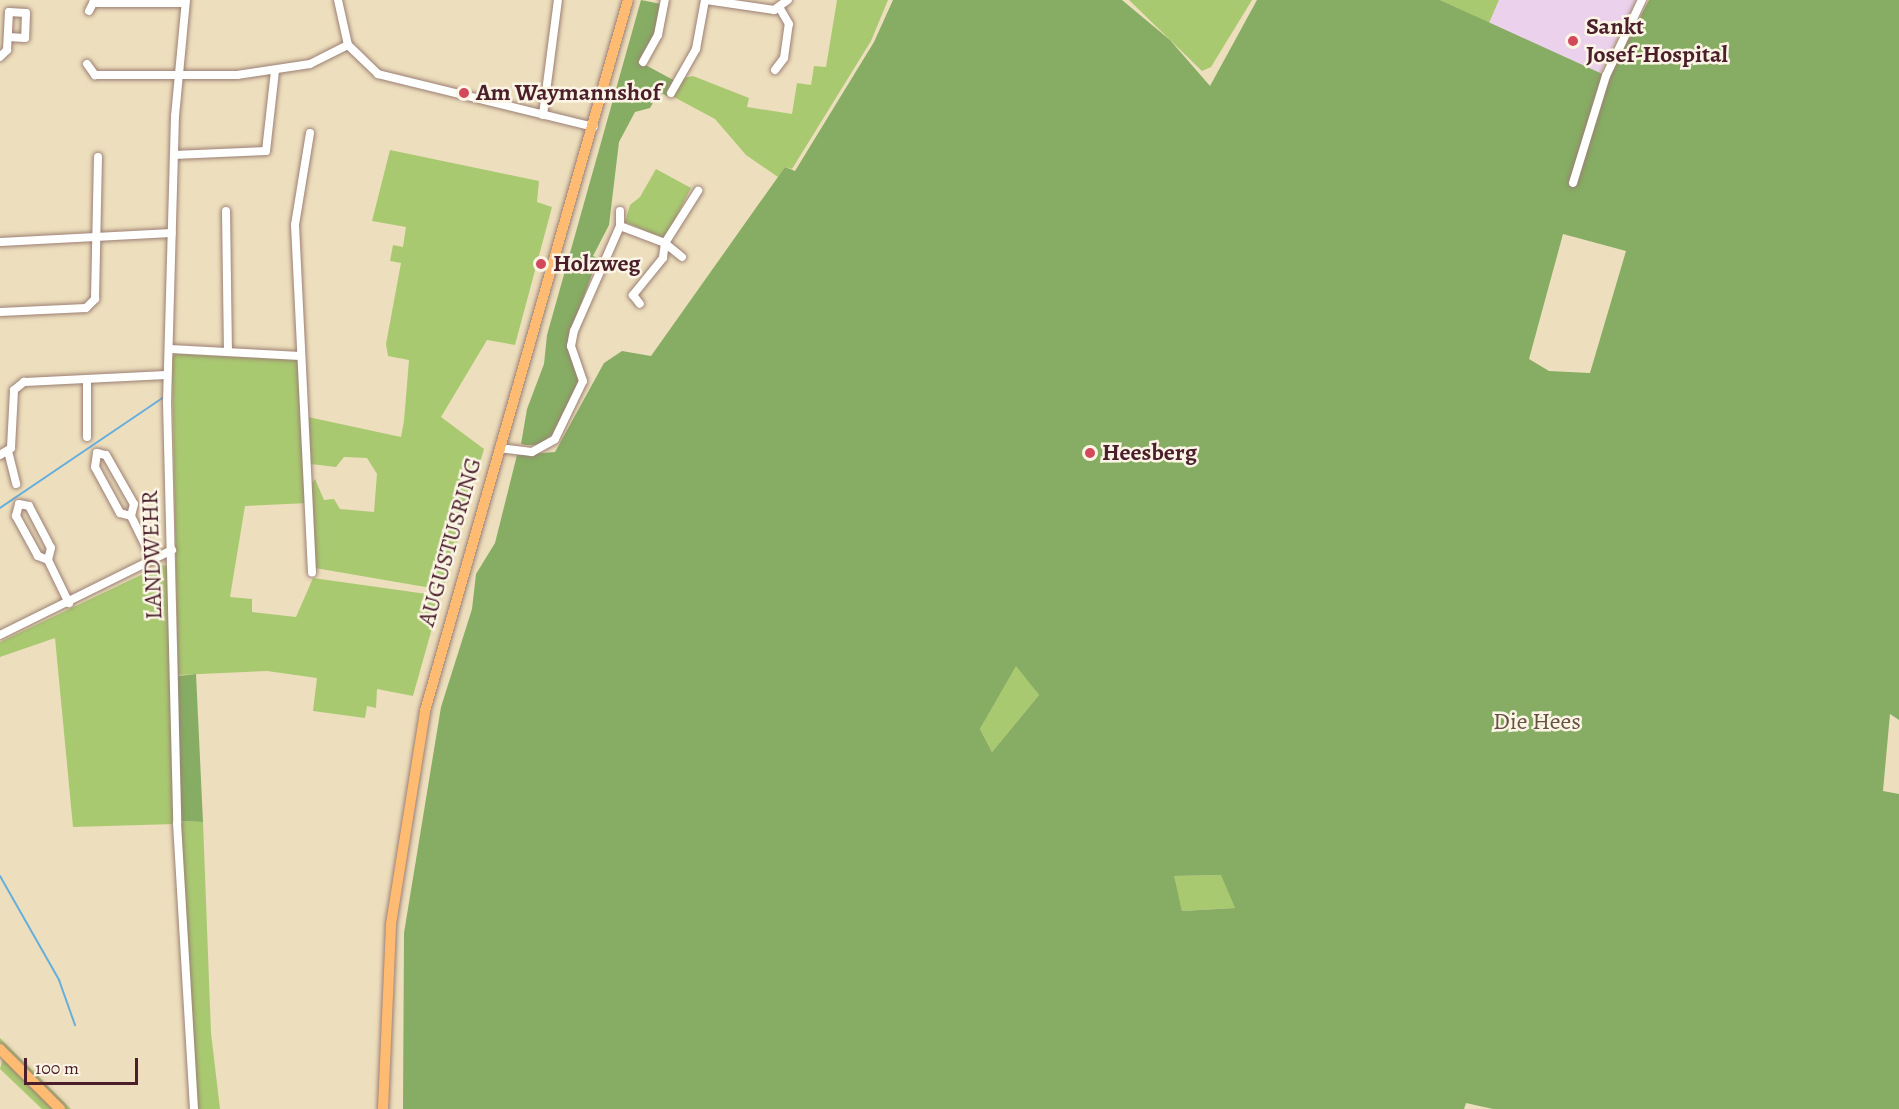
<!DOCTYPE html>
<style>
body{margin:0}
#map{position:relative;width:1899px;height:1109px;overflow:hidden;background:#eddfbd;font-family:Alegreya,serif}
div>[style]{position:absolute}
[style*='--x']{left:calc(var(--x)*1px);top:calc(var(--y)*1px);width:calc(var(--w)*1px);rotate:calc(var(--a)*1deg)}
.built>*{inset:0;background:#ebd1eb}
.green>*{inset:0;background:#a9c971}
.forest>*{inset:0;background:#86ad63}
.stream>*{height:2px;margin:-1px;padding:0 1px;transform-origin:1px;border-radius:1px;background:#65aedd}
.roads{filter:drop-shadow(0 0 2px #9c7f74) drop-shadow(0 0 2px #9c7f74)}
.minor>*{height:8px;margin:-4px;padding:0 4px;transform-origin:4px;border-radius:4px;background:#fff}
.major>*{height:10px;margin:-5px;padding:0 5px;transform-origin:5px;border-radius:5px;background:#ffbb71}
.dots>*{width:16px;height:16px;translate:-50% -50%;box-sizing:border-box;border:3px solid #fcf5e5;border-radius:50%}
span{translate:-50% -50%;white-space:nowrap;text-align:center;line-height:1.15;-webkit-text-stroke:5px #fcf5e5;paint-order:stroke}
.poi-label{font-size:24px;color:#4a1f2b;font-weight:700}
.left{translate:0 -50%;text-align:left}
.street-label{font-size:24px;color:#4a1f2b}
.park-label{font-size:24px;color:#665240}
.scale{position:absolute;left:24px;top:1058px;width:114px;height:27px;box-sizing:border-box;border:3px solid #4a1f2b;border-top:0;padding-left:8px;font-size:18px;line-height:21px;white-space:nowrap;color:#4a1f2b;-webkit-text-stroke:4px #fcf5e5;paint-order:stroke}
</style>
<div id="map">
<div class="built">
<div style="clip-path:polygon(1499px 0,1636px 0,1600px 73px,1489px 23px)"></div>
</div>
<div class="green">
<div style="clip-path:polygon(837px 0,888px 0,871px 41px,792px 169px,785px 167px,778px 177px,746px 155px,715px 119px,672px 96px,684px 78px,693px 76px,749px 98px,747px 107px,792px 114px,797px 83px,811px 85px,814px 66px,826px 67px)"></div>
<div style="clip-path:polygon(1129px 0,1252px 0,1211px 67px,1202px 71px)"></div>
<div style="clip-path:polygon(1440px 0,1499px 0,1489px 23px)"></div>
<div style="clip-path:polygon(390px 150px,539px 181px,537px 202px,552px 207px,515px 345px,487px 340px,441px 417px,484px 449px,443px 590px,315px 568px,312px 483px,315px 479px,324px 500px,334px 499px,340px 509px,374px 512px,377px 474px,367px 458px,344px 457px,336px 467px,311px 464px,308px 417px,401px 437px,404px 421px,409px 360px,388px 356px,386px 344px,401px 263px,390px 261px,393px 245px,403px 247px,406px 227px,372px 221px)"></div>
<div style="clip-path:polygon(656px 169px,691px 188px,665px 239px,625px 222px,630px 205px,640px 197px)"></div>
<div style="clip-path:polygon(176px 354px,299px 360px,309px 503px,245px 506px,230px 597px,252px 599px,252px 612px,296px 617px,313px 578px,441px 596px,413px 696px,377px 689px,376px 708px,367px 706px,365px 718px,313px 711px,317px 678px,267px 671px,178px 675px,172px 357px)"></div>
<div style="clip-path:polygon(162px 565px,167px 566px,175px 824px,73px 827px,55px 638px,0 657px,0 642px)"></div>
<div style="clip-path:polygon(1016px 665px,1039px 695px,992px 752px,980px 729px)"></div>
<div style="clip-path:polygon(179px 821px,203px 822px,211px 1033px,220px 1109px,197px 1109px)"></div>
<div style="clip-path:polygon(1222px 875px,1235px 908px,1182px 911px,1173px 876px)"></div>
<div style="clip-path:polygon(0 1038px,71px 1109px,63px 1109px,0 1046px)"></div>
<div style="clip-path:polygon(3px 1058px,54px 1109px,42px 1109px,0 1069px)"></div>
</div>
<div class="forest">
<div style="clip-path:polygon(641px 0,661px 4px,657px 28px,640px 62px,675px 81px,667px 96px,659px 92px,650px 108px,635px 112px,619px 142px,609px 225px,593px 256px,598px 258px,568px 339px,580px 379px,552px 435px,538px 445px,526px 445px,521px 444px,527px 409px,544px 364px,547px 335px)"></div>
<div style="clip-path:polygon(evenodd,893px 0,1122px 0,1170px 40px,1210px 86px,1257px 0,1440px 0,1609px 77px,1649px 0,1899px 0,1899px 720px,1890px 714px,1883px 791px,1899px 794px,1899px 1109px,1493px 1109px,1466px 1103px,1464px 1109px,403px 1109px,404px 933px,441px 707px,472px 609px,476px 574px,495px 543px,517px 455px,555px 452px,604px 363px,622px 351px,651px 356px,785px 167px,795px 171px,874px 42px,893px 0,1563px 234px,1626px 251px,1590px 373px,1549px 371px,1529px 359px,1563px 234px,893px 0,1016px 666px,1039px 695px,992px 752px,980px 729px,1016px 666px,893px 0,1221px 875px,1235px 908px,1182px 911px,1174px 876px,1221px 875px)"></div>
<div style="clip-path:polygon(196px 674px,203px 822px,179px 821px,178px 676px)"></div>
</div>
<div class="stream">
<div style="--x:0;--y:508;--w:198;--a:-34.1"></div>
<div style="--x:0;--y:876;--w:120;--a:60.4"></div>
<div style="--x:59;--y:980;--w:48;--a:70.4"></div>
</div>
<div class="roads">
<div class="minor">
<div style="--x:186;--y:0;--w:117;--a:95.4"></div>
<div style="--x:175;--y:116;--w:286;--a:91.6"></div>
<div style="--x:167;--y:402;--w:421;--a:88.6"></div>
<div style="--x:177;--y:823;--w:287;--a:86.6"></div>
<div style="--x:338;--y:0;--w:46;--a:77.5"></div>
<div style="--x:348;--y:45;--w:42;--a:44"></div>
<div style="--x:378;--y:74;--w:222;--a:13.8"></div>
<div style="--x:706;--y:0;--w:69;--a:8.4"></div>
<div style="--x:774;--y:10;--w:17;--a:-36"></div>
<div style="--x:89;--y:11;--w:9;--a:-63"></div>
<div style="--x:93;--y:3;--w:92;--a:0"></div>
<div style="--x:0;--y:57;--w:10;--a:-45"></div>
<div style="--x:7;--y:50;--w:38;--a:-87"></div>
<div style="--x:9;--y:12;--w:17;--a:3"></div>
<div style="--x:26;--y:13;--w:25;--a:92"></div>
<div style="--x:25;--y:38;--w:17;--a:-177"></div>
<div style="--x:643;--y:62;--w:31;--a:-61"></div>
<div style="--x:658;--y:35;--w:36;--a:-79"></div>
<div style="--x:87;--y:64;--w:14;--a:54"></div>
<div style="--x:95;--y:75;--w:142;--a:0"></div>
<div style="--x:237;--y:75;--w:74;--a:-8.6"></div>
<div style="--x:310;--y:64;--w:42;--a:-26.6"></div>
<div style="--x:775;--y:70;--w:15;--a:-53"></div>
<div style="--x:784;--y:58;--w:34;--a:-82"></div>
<div style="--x:789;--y:24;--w:16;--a:-120"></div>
<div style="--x:671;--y:93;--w:51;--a:-60.4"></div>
<div style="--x:696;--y:49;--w:50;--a:-79.6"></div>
<div style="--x:543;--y:115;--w:116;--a:-82.6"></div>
<div style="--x:310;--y:133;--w:93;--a:99.3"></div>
<div style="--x:295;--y:225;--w:348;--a:87.2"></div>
<div style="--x:174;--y:155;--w:92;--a:-2.5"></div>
<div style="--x:266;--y:151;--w:81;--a:-83.6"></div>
<div style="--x:1573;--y:183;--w:112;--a:-72.9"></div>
<div style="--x:1606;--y:76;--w:84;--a:-64.7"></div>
<div style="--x:226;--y:211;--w:141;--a:89.2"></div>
<div style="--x:620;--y:211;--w:15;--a:90"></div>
<div style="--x:0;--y:242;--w:172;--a:-3"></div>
<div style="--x:682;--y:257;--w:22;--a:-141"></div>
<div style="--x:665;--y:243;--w:62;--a:-57.6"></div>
<div style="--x:0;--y:312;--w:86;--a:-2.7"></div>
<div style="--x:86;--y:308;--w:13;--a:-45"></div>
<div style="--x:95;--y:299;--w:142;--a:-88.8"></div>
<div style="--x:170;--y:349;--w:131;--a:3.1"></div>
<div style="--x:87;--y:437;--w:57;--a:-90"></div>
<div style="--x:499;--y:448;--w:33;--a:7"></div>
<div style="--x:532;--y:452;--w:26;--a:-29"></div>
<div style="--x:555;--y:439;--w:64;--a:-64.2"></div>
<div style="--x:583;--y:381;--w:37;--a:-109"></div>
<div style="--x:571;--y:346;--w:15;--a:-79"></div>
<div style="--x:574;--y:331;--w:115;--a:-66.3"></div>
<div style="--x:620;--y:226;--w:48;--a:20.7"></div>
<div style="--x:665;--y:243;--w:15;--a:98"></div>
<div style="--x:663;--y:258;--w:48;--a:129"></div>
<div style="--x:633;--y:295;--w:11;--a:52"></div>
<div style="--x:8;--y:451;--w:34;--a:76"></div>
<div style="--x:0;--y:455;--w:13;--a:-32"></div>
<div style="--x:11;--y:448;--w:58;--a:-87"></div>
<div style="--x:14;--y:390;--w:13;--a:-39"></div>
<div style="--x:24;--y:382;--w:143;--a:-2.8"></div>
<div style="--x:131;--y:516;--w:11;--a:-165"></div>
<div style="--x:120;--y:513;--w:52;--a:-118.5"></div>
<div style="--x:95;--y:467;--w:14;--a:-82"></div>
<div style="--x:97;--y:453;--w:9;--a:13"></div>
<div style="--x:106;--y:455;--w:56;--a:60.3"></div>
<div style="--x:134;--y:504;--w:12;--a:104"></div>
<div style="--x:131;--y:516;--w:50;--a:63.9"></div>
<div style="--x:48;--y:560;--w:11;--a:-158"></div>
<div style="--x:38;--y:556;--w:46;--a:-118.8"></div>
<div style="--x:16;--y:516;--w:12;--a:-76"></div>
<div style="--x:19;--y:504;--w:10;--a:11"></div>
<div style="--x:29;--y:506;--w:47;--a:62.4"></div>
<div style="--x:51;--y:548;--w:12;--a:104"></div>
<div style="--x:48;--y:560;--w:48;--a:64"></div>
<div style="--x:0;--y:635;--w:192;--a:-26.3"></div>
</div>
<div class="major">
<div style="--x:0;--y:1049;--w:85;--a:45"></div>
<div style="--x:383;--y:1109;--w:185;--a:-87.5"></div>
<div style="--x:391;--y:924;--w:216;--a:-80.9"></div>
<div style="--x:425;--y:711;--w:739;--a:-74.07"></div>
</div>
</div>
<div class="dots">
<div style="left:1573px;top:41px;background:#d1495b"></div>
<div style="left:464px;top:93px;background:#d1495b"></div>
<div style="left:541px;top:264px;background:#d1495b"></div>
<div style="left:1090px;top:453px;background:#d1495b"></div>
</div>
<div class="poi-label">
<span class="left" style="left:1586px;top:41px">Sankt<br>Josef-Hospital</span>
<span class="left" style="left:476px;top:93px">Am Waymannshof</span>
<span class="left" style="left:553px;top:264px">Holzweg</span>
<span class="left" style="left:1102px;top:453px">Heesberg</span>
</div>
<div class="street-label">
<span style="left:450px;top:542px;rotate:-74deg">AUGUSTUSRING</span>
<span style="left:152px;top:555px;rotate:-92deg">LANDWEHR</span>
</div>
<div class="park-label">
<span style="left:1537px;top:722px">Die Hees</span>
</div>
<div class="scale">100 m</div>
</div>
